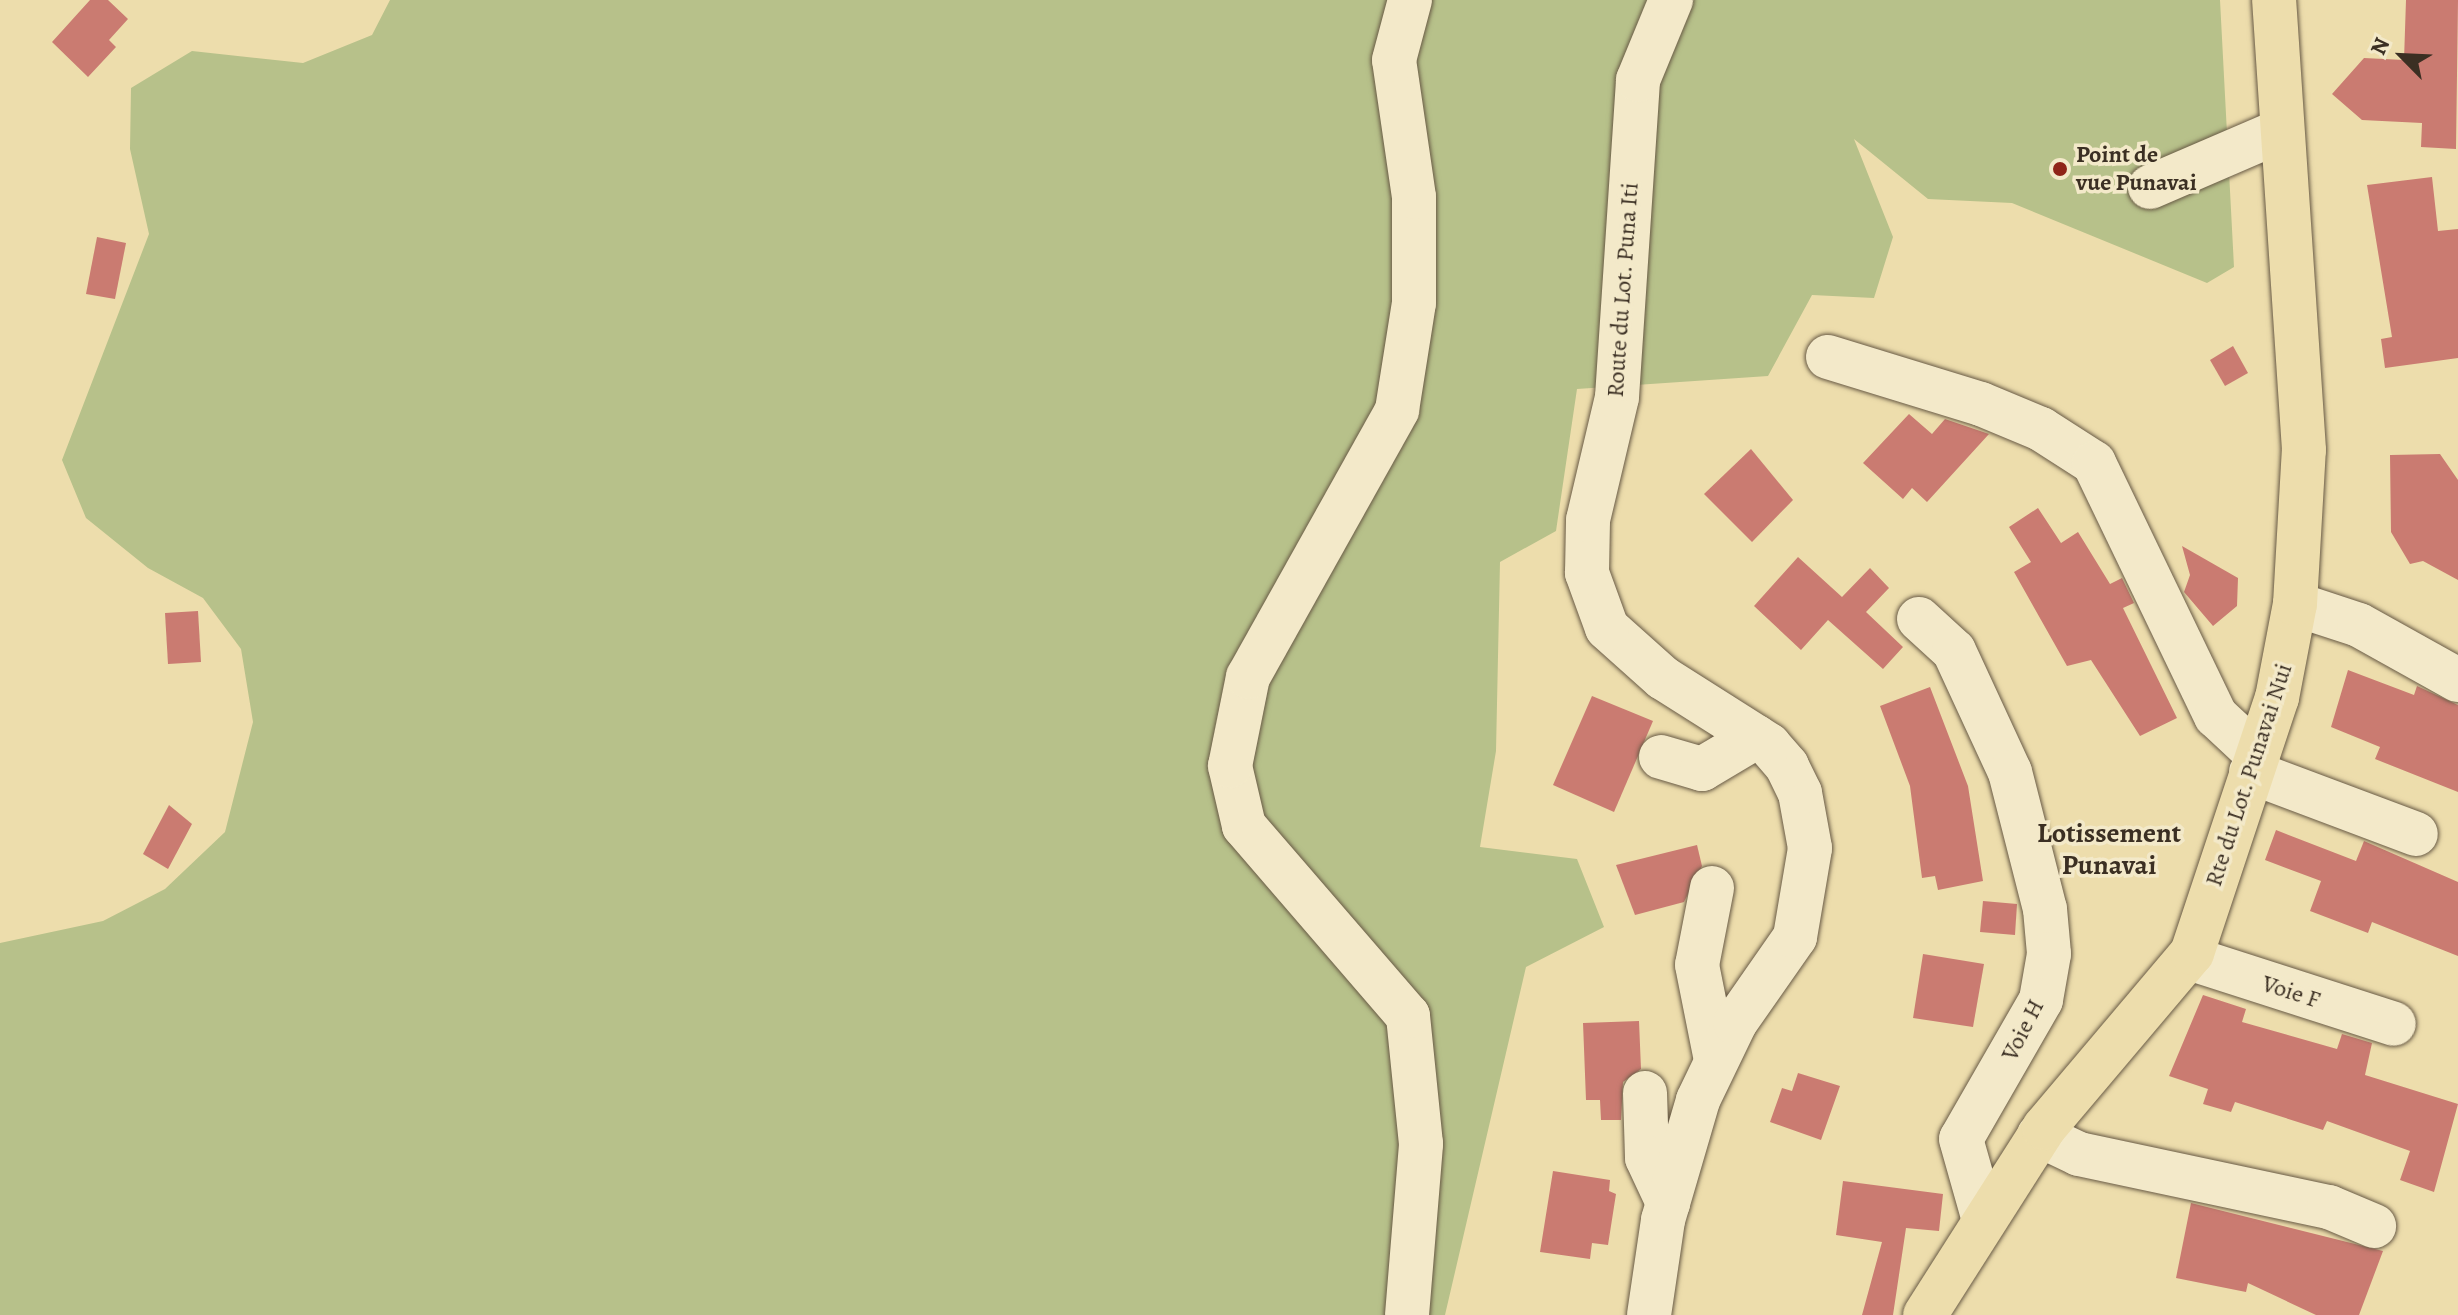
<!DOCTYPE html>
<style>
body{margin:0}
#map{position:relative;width:2458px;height:1315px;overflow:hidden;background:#edddac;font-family:Alegreya,serif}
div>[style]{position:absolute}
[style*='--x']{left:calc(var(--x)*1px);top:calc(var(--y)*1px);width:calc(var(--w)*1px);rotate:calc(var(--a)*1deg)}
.green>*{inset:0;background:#b7c18a}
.building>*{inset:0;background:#ca7b71}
.roads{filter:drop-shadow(0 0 2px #685a45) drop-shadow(0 0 2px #685a45)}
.minor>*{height:44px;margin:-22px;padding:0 22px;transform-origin:22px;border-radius:22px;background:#f3e9c9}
.major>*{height:44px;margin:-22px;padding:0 22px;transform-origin:22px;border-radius:22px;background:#edddac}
.dots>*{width:22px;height:22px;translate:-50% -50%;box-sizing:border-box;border:4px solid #f3e9c9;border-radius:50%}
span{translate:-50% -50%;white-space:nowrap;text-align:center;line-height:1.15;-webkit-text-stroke:7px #f3e9c9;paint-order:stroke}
.poi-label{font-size:24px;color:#3b2f23;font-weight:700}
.left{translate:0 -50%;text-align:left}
.street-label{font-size:24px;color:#3b2f23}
.quarter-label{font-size:28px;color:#3b2f23;font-weight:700}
.north{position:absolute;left:2362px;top:16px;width:80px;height:80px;-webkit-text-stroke:6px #f3e9c9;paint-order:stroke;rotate:294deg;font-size:22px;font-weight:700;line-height:32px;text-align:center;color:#3b2f23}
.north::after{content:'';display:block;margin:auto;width:28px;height:36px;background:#3b2f23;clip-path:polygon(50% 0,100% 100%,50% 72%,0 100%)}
</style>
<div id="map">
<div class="green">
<div style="clip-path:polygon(390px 0,2220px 0,2234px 267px,2207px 283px,2012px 203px,1928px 199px,1854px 139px,1893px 237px,1874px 298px,1812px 295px,1768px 376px,1577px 389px,1556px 531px,1500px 562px,1496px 751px,1480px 847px,1577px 859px,1604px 927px,1526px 967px,1445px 1315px,0 1315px,0 943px,103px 921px,165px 889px,225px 832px,253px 722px,241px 649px,203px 598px,148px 568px,86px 518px,62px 460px,149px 234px,130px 149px,131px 88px,192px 51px,303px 63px,372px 35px)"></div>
</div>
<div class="building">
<div style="clip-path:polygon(90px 0,108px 0,128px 19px,109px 40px,116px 47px,88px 77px,52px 42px)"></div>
<div style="clip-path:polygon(2406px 0,2458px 0,2456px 149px,2421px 147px,2422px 123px,2362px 120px,2332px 94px,2364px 58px,2404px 60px)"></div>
<div style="clip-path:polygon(2432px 177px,2438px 231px,2458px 229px,2458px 358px,2385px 368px,2381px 339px,2392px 337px,2367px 185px)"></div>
<div style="clip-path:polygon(97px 237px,126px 243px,115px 299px,86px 294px)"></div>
<div style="clip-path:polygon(2233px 346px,2248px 373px,2225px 386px,2210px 360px)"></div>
<div style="clip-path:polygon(1909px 414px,1932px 434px,1945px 419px,1989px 434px,1927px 502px,1912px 488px,1903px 499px,1863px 463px)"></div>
<div style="clip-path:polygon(1751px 449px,1793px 500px,1752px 542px,1704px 494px)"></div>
<div style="clip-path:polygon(2440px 454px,2458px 480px,2458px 580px,2423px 561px,2410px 564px,2391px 532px,2390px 455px)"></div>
<div style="clip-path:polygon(2038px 508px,2061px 543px,2078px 532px,2110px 584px,2122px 578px,2134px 603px,2123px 608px,2177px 718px,2140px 736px,2091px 660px,2067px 666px,2014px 572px,2031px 562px,2009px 527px)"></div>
<div style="clip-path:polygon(2182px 546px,2238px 578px,2237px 606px,2213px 626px,2184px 592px,2190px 575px)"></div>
<div style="clip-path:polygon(1798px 557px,1842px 597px,1870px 568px,1889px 588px,1866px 612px,1903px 647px,1883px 669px,1828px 620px,1801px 650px,1754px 606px)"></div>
<div style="clip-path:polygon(198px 611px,201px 662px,168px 664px,165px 613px)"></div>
<div style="clip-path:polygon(2348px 670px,2414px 695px,2417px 686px,2458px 705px,2458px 792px,2375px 759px,2380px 747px,2331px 727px)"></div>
<div style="clip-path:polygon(1930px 687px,1968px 786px,1983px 881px,1938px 890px,1935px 876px,1922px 878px,1910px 786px,1880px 706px)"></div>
<div style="clip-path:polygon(1592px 696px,1653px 721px,1614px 812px,1553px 785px)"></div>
<div style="clip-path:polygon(169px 805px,192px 824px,168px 869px,143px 854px)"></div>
<div style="clip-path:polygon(2276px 830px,2356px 861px,2364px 841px,2458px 882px,2458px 956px,2372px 922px,2368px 933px,2310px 911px,2321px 881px,2265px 860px)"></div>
<div style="clip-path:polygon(1697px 845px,1702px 866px,1684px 902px,1635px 915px,1616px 865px)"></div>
<div style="clip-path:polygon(1983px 901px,2017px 904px,2015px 935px,1980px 932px)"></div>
<div style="clip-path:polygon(1923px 954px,1984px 964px,1973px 1027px,1913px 1018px)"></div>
<div style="clip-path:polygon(2203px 995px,2246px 1009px,2242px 1022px,2337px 1049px,2342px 1034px,2372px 1043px,2365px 1075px,2458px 1104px,2434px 1192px,2400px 1180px,2410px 1151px,2327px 1121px,2323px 1130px,2235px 1102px,2231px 1112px,2203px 1104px,2208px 1089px,2169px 1076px)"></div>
<div style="clip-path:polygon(1639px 1021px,1641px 1069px,1623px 1082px,1621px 1120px,1601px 1120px,1600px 1100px,1586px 1100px,1583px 1023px)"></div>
<div style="clip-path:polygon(1798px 1073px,1840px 1086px,1821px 1140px,1770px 1122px,1782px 1088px,1792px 1091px)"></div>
<div style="clip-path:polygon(1553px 1171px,1610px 1180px,1609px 1191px,1616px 1194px,1608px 1245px,1592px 1243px,1590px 1259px,1540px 1252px)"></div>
<div style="clip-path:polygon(1843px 1181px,1943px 1194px,1939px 1231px,1906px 1228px,1893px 1315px,1862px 1315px,1882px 1242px,1836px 1235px)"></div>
<div style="clip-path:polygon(2191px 1203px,2383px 1251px,2359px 1315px,2316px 1315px,2248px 1283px,2246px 1292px,2176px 1278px)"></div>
</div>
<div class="roads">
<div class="minor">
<div style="--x:2150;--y:187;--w:142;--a:-23.3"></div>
<div style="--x:1828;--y:357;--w:160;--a:17.1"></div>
<div style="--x:1981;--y:404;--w:65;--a:22.6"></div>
<div style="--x:2041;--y:429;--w:63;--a:32.7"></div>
<div style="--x:2094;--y:463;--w:281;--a:64.3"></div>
<div style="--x:2216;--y:716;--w:57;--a:42.9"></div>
<div style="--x:2295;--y:604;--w:67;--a:18.2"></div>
<div style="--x:2359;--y:625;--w:113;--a:29.1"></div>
<div style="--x:1919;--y:619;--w:47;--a:42.4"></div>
<div style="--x:1954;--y:651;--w:133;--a:65.2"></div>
<div style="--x:2010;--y:772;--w:141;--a:75.7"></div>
<div style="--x:2045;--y:909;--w:45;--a:84.9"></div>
<div style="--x:2049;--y:954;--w:47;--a:99.9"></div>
<div style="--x:2041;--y:1000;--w:160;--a:119.9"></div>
<div style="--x:1961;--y:1139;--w:81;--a:74.2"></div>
<div style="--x:1661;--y:757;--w:43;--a:16.3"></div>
<div style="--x:1702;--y:769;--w:63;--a:-30.7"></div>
<div style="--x:2251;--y:772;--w:176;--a:20.6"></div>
<div style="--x:1712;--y:888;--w:78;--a:101"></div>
<div style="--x:1697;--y:965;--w:97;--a:78.7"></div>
<div style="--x:2189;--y:958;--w:215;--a:17.8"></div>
<div style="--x:1645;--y:1093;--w:65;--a:88.2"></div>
<div style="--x:1647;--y:1158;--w:50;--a:65"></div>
<div style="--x:2039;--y:1135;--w:44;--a:25.4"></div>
<div style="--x:2079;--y:1154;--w:256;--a:12"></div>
<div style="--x:2329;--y:1207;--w:49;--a:22.9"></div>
<div style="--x:1407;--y:1315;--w:172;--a:-85.3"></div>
<div style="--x:1421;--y:1144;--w:129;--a:-95.8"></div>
<div style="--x:1408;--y:1016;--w:251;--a:-130.8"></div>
<div style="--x:1244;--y:826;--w:62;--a:-103.1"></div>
<div style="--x:1230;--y:766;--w:91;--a:-78.6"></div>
<div style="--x:1248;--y:677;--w:306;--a:-60.8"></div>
<div style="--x:1397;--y:410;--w:108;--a:-81"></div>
<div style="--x:1414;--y:303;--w:106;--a:-90"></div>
<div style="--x:1414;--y:197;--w:138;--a:-98.3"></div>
<div style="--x:1394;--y:60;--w:62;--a:-75.1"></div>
<div style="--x:1649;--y:1315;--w:96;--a:-81.6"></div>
<div style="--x:1663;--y:1220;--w:125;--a:-73.7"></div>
<div style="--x:1698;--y:1100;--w:85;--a:-64.3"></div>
<div style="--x:1735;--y:1023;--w:105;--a:-55.1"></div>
<div style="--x:1795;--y:937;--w:90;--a:-80.4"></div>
<div style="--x:1810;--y:848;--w:56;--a:-100.3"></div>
<div style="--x:1800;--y:793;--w:30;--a:-116"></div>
<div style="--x:1787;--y:766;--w:28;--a:-131"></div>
<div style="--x:1769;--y:745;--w:125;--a:-147.7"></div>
<div style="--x:1663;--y:678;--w:75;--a:-138.2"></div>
<div style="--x:1607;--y:628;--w:59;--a:-110"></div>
<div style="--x:1587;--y:573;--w:53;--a:-88.9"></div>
<div style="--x:1588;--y:520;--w:126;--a:-76.7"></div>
<div style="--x:1617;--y:397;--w:318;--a:-86.2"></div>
<div style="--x:1638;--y:80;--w:87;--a:-67.6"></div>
</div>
<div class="major">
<div style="--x:1925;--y:1315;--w:222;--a:-57.5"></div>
<div style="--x:2044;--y:1128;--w:229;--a:-49.8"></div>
<div style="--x:2192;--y:953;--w:269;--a:-71.6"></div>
<div style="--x:2277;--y:698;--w:96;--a:-79.2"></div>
<div style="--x:2295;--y:604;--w:154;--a:-86.7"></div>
<div style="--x:2304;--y:450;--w:451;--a:-93.8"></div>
</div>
</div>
<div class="dots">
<div style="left:2060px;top:169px;background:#8f2418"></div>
</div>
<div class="poi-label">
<span class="left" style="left:2076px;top:169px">Point de<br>vue Punavai</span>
</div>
<div class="street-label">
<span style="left:1623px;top:290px;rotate:-86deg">Route du Lot. Puna Iti</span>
<span style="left:2249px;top:775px;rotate:-72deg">Rte du Lot. Punavai Nui</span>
<span style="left:2291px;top:992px;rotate:18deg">Voie F</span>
<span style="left:2023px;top:1030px;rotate:-63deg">Voie H</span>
</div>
<div class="quarter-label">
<span style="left:2109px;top:849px">Lotissement<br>Punavai</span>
</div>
<div class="north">N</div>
</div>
